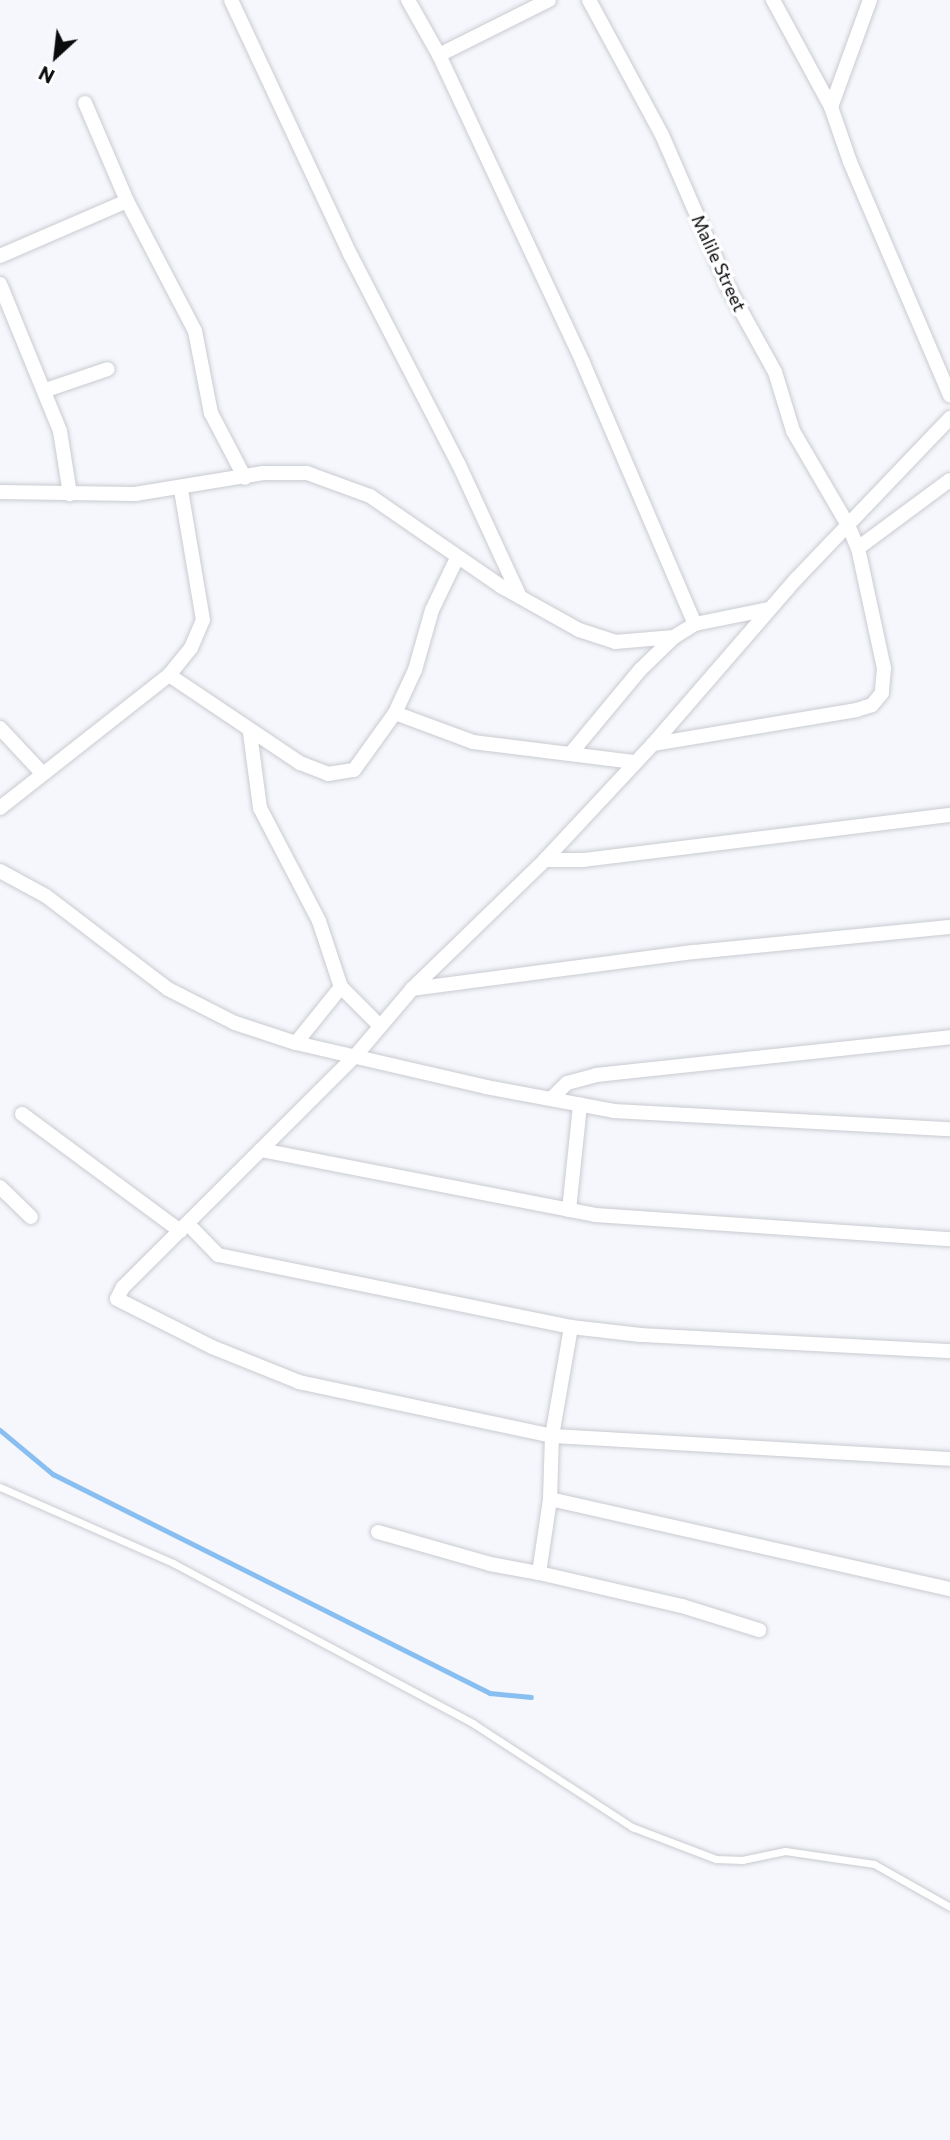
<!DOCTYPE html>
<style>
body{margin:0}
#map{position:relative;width:950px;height:2140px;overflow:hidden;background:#f5f7fc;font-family:Commissioner,sans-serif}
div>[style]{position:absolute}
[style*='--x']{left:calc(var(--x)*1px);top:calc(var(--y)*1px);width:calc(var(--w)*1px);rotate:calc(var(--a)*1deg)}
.stream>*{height:4.5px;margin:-2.25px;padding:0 2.25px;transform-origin:2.25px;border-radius:2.25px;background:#89bef0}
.roads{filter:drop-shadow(0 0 2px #c9cbd1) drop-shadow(0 0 2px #c9cbd1)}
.lane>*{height:7px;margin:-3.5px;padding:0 3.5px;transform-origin:3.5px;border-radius:3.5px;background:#fff}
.street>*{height:14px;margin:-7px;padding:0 7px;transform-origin:7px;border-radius:7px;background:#fff}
span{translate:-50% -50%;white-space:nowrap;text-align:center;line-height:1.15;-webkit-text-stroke:7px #fff;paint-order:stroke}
.street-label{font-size:18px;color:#0b0b0d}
.north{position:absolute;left:21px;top:21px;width:70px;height:70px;-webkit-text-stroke:5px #fff;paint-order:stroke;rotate:207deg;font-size:19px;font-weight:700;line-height:28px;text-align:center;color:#0b0b0d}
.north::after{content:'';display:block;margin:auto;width:24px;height:32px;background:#0b0b0d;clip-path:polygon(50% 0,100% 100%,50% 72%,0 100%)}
</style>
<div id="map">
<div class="stream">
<div style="--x:0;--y:1430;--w:69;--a:39.7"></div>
<div style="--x:53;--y:1474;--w:489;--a:26.6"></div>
<div style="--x:490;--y:1693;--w:41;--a:5.6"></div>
</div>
<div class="roads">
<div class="lane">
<div style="--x:0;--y:1487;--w:189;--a:23.7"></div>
<div style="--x:173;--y:1563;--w:341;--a:28.1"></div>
<div style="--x:474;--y:1724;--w:189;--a:33.1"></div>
<div style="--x:632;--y:1827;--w:90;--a:20.9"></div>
<div style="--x:716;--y:1859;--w:26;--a:2"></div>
<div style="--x:742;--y:1860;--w:44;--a:-11.8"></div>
<div style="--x:785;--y:1851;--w:90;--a:8.3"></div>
<div style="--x:874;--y:1864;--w:87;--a:29.5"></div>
</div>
<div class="street">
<div style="--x:231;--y:0;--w:280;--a:64.9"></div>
<div style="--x:350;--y:254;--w:237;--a:62.7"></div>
<div style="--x:459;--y:465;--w:145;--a:65.2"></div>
<div style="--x:408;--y:0;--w:63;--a:60.6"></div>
<div style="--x:439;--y:55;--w:340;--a:64.9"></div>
<div style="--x:583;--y:363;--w:284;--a:66.8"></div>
<div style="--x:589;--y:0;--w:153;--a:61.6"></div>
<div style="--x:662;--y:135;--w:168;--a:66.5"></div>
<div style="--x:729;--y:289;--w:95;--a:61"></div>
<div style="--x:775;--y:372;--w:62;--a:73"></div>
<div style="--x:793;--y:431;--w:109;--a:59.7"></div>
<div style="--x:848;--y:525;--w:25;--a:67"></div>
<div style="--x:858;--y:548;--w:123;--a:77.8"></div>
<div style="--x:884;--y:668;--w:25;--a:95"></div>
<div style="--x:882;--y:693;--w:16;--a:130"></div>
<div style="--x:872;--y:705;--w:16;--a:162"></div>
<div style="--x:857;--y:710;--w:207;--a:170.5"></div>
<div style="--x:773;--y:0;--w:122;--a:61.5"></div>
<div style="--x:870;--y:0;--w:114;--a:110"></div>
<div style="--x:831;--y:107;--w:58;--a:70.9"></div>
<div style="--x:850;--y:162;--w:254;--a:66.8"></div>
<div style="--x:439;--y:55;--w:123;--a:-26.6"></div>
<div style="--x:85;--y:103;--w:107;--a:66.8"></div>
<div style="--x:127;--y:201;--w:147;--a:62.4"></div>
<div style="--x:195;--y:331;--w:84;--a:79"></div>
<div style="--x:211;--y:413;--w:73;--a:62.4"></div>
<div style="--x:0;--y:256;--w:138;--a:-23.4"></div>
<div style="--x:0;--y:284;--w:159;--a:67.8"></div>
<div style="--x:60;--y:431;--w:64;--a:81"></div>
<div style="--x:46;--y:390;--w:65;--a:-18.7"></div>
<div style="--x:950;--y:418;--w:223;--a:133.7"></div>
<div style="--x:796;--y:579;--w:218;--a:130.9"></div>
<div style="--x:653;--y:744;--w:158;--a:133"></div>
<div style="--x:545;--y:860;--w:185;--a:135.9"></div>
<div style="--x:412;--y:989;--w:87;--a:130.3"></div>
<div style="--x:356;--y:1055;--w:329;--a:135.1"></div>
<div style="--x:123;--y:1287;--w:13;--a:117"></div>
<div style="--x:117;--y:1299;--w:106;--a:26.8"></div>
<div style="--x:212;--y:1347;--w:94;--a:21.9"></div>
<div style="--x:299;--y:1382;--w:259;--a:12"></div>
<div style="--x:552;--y:1436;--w:399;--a:3.3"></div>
<div style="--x:0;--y:492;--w:135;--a:0.8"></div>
<div style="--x:135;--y:494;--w:130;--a:-9.3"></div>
<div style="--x:263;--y:473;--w:44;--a:0"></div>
<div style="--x:307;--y:473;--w:67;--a:20.1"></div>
<div style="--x:370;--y:496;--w:160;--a:34.6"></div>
<div style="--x:502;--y:587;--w:88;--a:29.2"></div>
<div style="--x:579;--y:630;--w:38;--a:18"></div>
<div style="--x:615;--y:642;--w:59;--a:-4.8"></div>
<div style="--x:674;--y:637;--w:25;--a:-32"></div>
<div style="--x:695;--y:624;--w:76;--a:-11.5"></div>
<div style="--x:858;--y:548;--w:114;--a:-36.5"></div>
<div style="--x:169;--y:675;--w:35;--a:-51"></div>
<div style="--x:191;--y:648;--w:30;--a:-67"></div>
<div style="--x:203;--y:620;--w:132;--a:-99.6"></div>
<div style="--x:395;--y:713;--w:83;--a:20.4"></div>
<div style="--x:473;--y:742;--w:162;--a:7.1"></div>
<div style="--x:0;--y:728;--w:60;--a:47"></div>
<div style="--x:250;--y:733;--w:76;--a:82.4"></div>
<div style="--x:260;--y:808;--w:127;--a:62.4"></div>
<div style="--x:319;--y:921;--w:70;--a:71.6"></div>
<div style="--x:341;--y:987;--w:55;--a:45"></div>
<div style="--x:571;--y:753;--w:108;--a:-50.3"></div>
<div style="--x:640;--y:670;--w:47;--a:-44.1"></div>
<div style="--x:0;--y:808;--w:215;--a:-38.2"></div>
<div style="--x:169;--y:675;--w:158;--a:33.9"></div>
<div style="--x:300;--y:763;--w:30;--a:21"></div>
<div style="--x:328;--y:774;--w:26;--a:-9"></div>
<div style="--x:354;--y:770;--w:70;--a:-54.3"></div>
<div style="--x:395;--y:713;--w:47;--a:-65.1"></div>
<div style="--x:415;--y:670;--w:62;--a:-74.2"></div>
<div style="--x:432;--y:610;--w:58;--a:-64.3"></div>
<div style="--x:545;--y:860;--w:38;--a:0"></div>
<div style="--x:583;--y:860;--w:370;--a:-7"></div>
<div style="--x:0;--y:871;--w:52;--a:28.5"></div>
<div style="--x:46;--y:896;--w:153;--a:37.3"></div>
<div style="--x:168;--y:989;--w:75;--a:26.9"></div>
<div style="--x:235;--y:1023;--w:64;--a:18.2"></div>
<div style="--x:296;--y:1043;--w:195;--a:13"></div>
<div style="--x:486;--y:1087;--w:130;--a:10.6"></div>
<div style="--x:614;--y:1111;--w:336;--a:3.1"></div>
<div style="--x:412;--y:989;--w:284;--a:-7.5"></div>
<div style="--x:694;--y:952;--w:257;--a:-5.6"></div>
<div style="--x:296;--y:1043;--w:72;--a:-51.2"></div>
<div style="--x:552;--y:1098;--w:21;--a:-45"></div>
<div style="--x:567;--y:1083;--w:30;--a:-15"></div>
<div style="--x:596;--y:1075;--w:356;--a:-6.1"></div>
<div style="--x:22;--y:1114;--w:197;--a:36.5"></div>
<div style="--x:261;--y:1150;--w:340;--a:11"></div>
<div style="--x:595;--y:1215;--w:356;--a:3.9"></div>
<div style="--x:0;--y:1187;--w:43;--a:44.1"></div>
<div style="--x:569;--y:1210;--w:106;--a:-84"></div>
<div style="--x:189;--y:1225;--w:42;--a:46"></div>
<div style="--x:218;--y:1255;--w:360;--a:11.5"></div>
<div style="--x:571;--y:1327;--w:70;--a:6.5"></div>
<div style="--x:641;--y:1335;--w:309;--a:3"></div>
<div style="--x:550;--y:1499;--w:63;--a:-88.2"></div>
<div style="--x:552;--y:1436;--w:111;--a:-80.1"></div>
<div style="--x:378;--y:1532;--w:116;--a:15.9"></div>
<div style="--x:490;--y:1564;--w:50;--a:10.4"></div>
<div style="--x:539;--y:1573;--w:75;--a:-81.5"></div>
<div style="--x:550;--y:1499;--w:410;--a:12.7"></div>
<div style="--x:539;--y:1573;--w:147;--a:13"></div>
<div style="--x:682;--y:1606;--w:81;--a:17.3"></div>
</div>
</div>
<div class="street-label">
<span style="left:719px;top:263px;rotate:65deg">Malile Street</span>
</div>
<div class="north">N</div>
</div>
